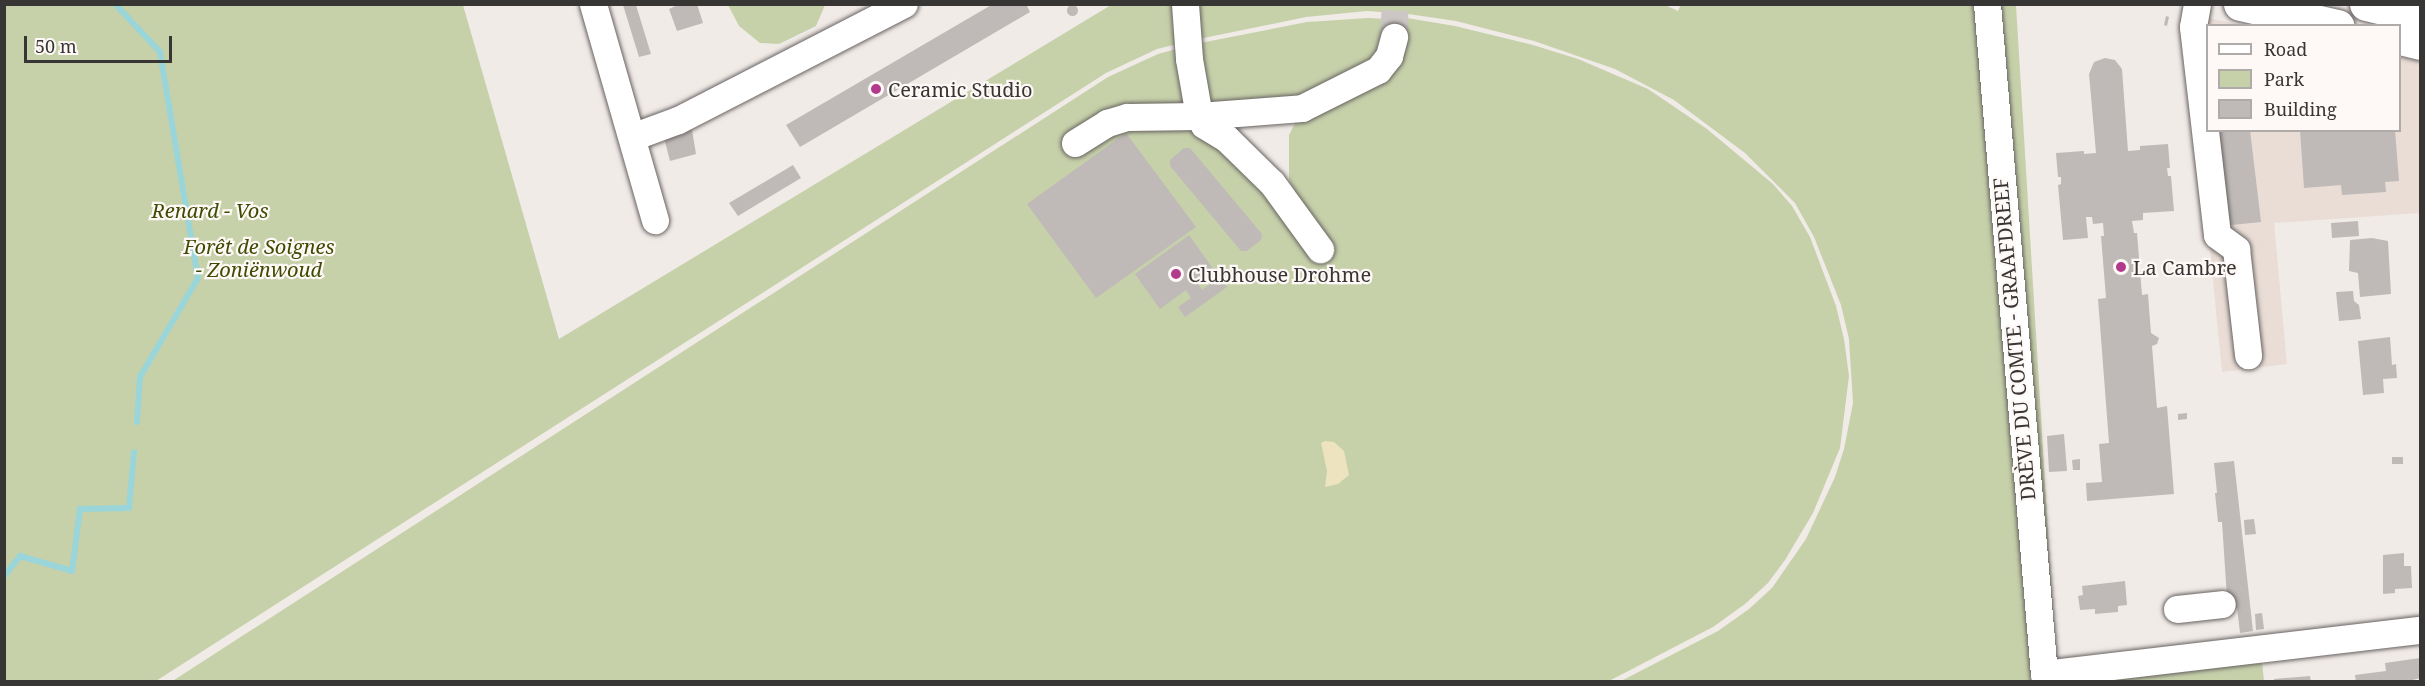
<!DOCTYPE html>
<meta charset="utf-8">
<style>
body{margin:0}
#map{position:relative;width:2425px;height:686px;overflow:hidden;background:#f1ebe8;font-family:"Noto Serif",serif}
div>[style]{position:absolute}
[style*='--x']{left:calc(var(--x)*1px);top:calc(var(--y)*1px);width:calc(var(--w)*1px);rotate:calc(var(--a)*1deg)}
.built>*{inset:0;background:#e9ddd6}
.green>*{inset:0;background:#c6d1aa}
.sand>*{inset:0;background:#ede3be}
.stream>*{height:6px;margin:-3px;padding:0 3px;transform-origin:3px;border-radius:3px;background:#9ad5d9}
.building>*{inset:0;background:#bfbab7}
.round{border-radius:50%}
.minor-tunnel>*{height:27px;margin-top:-13.5px;transform-origin:0;background:repeating-linear-gradient(90deg,#ccc7c4 0 27px,transparent 0 41px)}
.roads{filter:drop-shadow(0 0 2px #686361) drop-shadow(0 0 2px #686361)}
.minor>*{height:27px;margin:-13.5px;padding:0 13.5px;transform-origin:13.5px;border-radius:13.5px;background:#fff}
.major>*{height:33px;margin:-16.5px;padding:0 16.5px;transform-origin:16.5px;border-radius:16.5px;background:#fff}
.dots>*{width:16px;height:16px;translate:-50% -50%;box-sizing:border-box;border:3px solid #fef9f6;border-radius:50%}
span{translate:-50% -50%;white-space:nowrap;text-align:center;line-height:1.15;-webkit-text-stroke:4.5px #fef9f6;paint-order:stroke}
.poi-label{font-size:20px;color:#383635}
.left{translate:0 -50%;text-align:left}
.park-label{font-size:20px;color:#3f4b02;font-style:italic}
.street-label{font-size:20px;color:#383635}
.frame{position:absolute;inset:0;border:6px solid #383635;pointer-events:none}
.legend{position:absolute;left:2206px;top:24px;width:195px;height:108px;box-sizing:border-box;background:#fef9f6;border:2px solid #afaba9;margin:0;padding:8px 10px;list-style:none;font-size:18px;color:#383635}
.legend li{display:flex;align-items:center;gap:12px;height:30px}
.legend b{width:30px;border:2px solid #afaba9}
.scale{position:absolute;left:24px;top:36px;width:148px;height:27px;box-sizing:border-box;border:3px solid #383635;border-top:0;padding-left:8px;font-size:18px;line-height:21px;white-space:nowrap;color:#383635;-webkit-text-stroke:4px #fef9f6;paint-order:stroke}
</style>
<div id="map">
<div class="built">
<div style="clip-path:polygon(2187px 14px,2243px 25px,2208px 26px,2208px 130px,2400px 130px,2400px 57px,2420px 61px,2420px 213px,2274px 223px,2287px 364px,2222px 372px)"></div>
</div>
<div class="green">
<div style="clip-path:polygon(1663px 4px,1678px 11px,1681px 4px,2016px 5px,2056px 663px,2260px 644px,2264px 681px,1621px 681px,1718px 631px,1749px 609px,1772px 588px,1806px 539px,1835px 477px,1844px 449px,1853px 403px,1849px 339px,1841px 305px,1814px 237px,1795px 203px,1745px 153px,1674px 100px,1615px 69px,1534px 41px,1456px 21px,1408px 14px,1367px 11px,1306px 17px,1194px 40px,1157px 49px,1106px 73px,156px 681px,5px 681px,4px 5px,463px 5px,559px 339px,1111px 5px)"></div>
<div style="clip-path:polygon(728px 5px,825px 5px,816px 26px,779px 44px,760px 43px,739px 26px)"></div>
<div style="clip-path:polygon(1368px 18px,1390px 19px,1389px 37px,1377px 55px,1301px 98px,1216px 109px,1286px 193px,1295px 191px,1289px 180px,1289px 135px,1297px 119px,1402px 49px,1407px 18px,1455px 26px,1533px 45px,1578px 59px,1648px 89px,1707px 129px,1773px 184px,1792px 206px,1810px 237px,1836px 306px,1844px 339px,1849px 376px,1840px 448px,1813px 513px,1785px 560px,1768px 583px,1745px 604px,1713px 627px,1609px 681px,171px 682px,1108px 77px,1158px 54px,1195px 44px,1307px 22px)"></div>
</div>
<div class="sand">
<div style="clip-path:polygon(1325px 441px,1334px 442px,1344px 451px,1349px 475px,1338px 484px,1325px 487px,1327px 471px,1321px 443px)"></div>
</div>
<div class="stream">
<div style="--x:115;--y:4;--w:66;--a:46.8"></div>
<div style="--x:160;--y:52;--w:229;--a:80.5"></div>
<div style="--x:198;--y:278;--w:115;--a:120.4"></div>
<div style="--x:140;--y:377;--w:45;--a:93.8"></div>
<div style="--x:4;--y:576;--w:26;--a:-51"></div>
<div style="--x:20;--y:556;--w:54;--a:16.1"></div>
<div style="--x:72;--y:571;--w:63;--a:-82.6"></div>
<div style="--x:80;--y:509;--w:49;--a:-1.2"></div>
<div style="--x:129;--y:508;--w:56;--a:-84.9"></div>
</div>
<div class="building">
<div style="clip-path:polygon(680px 4px,697px 4px,703px 23px,677px 31px,669px 9px)"></div>
<div style="clip-path:polygon(993px 4px,1026px 4px,1030px 12px,800px 147px,786px 125px)"></div>
<div class="round" style="left:1066.5px;top:4.5px;width:11px;height:11px"></div>
<div style="clip-path:polygon(623px 5px,636px 5px,651px 54px,639px 57px)"></div>
<div style="clip-path:polygon(2166px 16px,2169px 17px,2167px 26px,2164px 25px)"></div>
<div style="clip-path:polygon(2105px 58px,2115px 60px,2122px 69px,2128px 151px,2140px 150px,2140px 146px,2168px 144px,2170px 168px,2167px 168px,2168px 176px,2171px 176px,2174px 211px,2143px 213px,2143px 220px,2132px 221px,2134px 233px,2137px 233px,2142px 295px,2148px 294px,2151px 333px,2159px 338px,2157px 344px,2152px 346px,2157px 408px,2167px 406px,2174px 494px,2087px 501px,2086px 483px,2102px 482px,2099px 444px,2109px 443px,2098px 299px,2106px 298px,2101px 236px,2104px 236px,2103px 223px,2093px 224px,2092px 217px,2086px 217px,2088px 238px,2063px 240px,2058px 185px,2061px 184px,2061px 177px,2058px 177px,2056px 153px,2084px 151px,2084px 154px,2096px 153px,2089px 74px,2094px 62px)"></div>
<div style="clip-path:polygon(689px 128px,692px 130px,696px 154px,670px 161px,663px 134px)"></div>
<div style="clip-path:polygon(2211px 130px,2250px 130px,2261px 222px,2222px 226px)"></div>
<div style="clip-path:polygon(2300px 130px,2395px 130px,2399px 181px,2385px 182px,2386px 192px,2342px 195px,2341px 185px,2304px 188px)"></div>
<div style="clip-path:polygon(1126px 133px,1196px 227px,1096px 298px,1027px 204px)"></div>
<div style="clip-path:polygon(1184px 148px,1190px 148px,1262px 234px,1261px 240px,1247px 251px,1241px 251px,1170px 166px,1170px 160px)"></div>
<div style="clip-path:polygon(793px 165px,801px 178px,738px 216px,729px 203px)"></div>
<div style="clip-path:polygon(2358px 221px,2359px 236px,2332px 238px,2331px 223px)"></div>
<div style="clip-path:polygon(1189px 235px,1214px 270px,1197px 282px,1202px 290px,1220px 277px,1227px 287px,1185px 317px,1178px 307px,1191px 298px,1186px 290px,1160px 309px,1135px 274px)"></div>
<div style="clip-path:polygon(2372px 238px,2388px 241px,2391px 294px,2360px 297px,2358px 273px,2349px 271px,2350px 240px)"></div>
<div style="clip-path:polygon(2353px 291px,2354px 301px,2359px 305px,2361px 319px,2339px 321px,2336px 292px)"></div>
<div style="clip-path:polygon(2390px 337px,2392px 365px,2396px 364px,2397px 378px,2383px 379px,2384px 393px,2363px 395px,2358px 341px)"></div>
<div style="clip-path:polygon(2187px 413px,2187px 419px,2178px 420px,2178px 414px)"></div>
<div style="clip-path:polygon(2064px 434px,2067px 471px,2049px 472px,2047px 436px)"></div>
<div style="clip-path:polygon(2392px 457px,2403px 457px,2403px 464px,2392px 464px)"></div>
<div style="clip-path:polygon(2080px 459px,2080px 470px,2073px 470px,2072px 460px)"></div>
<div style="clip-path:polygon(2234px 461px,2253px 631px,2240px 633px,2237px 608px,2232px 609px,2227px 598px,2222px 522px,2218px 522px,2215px 493px,2217px 493px,2214px 463px)"></div>
<div style="clip-path:polygon(2254px 519px,2256px 534px,2245px 535px,2244px 520px)"></div>
<div style="clip-path:polygon(2404px 553px,2404px 566px,2411px 566px,2412px 588px,2395px 589px,2395px 593px,2383px 594px,2383px 555px)"></div>
<div style="clip-path:polygon(2125px 581px,2127px 605px,2118px 606px,2118px 612px,2095px 614px,2095px 609px,2080px 610px,2078px 596px,2083px 595px,2082px 586px)"></div>
<div style="clip-path:polygon(2262px 613px,2264px 629px,2256px 630px,2255px 614px)"></div>
<div style="clip-path:polygon(2420px 658px,2420px 678px,2405px 682px,2356px 682px,2355px 675px,2386px 671px,2385px 663px)"></div>
<div style="clip-path:polygon(2310px 676px,2311px 682px,2275px 682px,2274px 679px)"></div>
</div>
<div class="minor-tunnel">
<div style="--x:1394;--y:37;--w:33;--a:-88"></div>
</div>
<div class="roads">
<div class="minor">
<div style="--x:593;--y:4;--w:225;--a:74"></div>
<div style="--x:1185;--y:4;--w:55;--a:85.8"></div>
<div style="--x:1189;--y:59;--w:58;--a:80"></div>
<div style="--x:1199;--y:116;--w:103;--a:-4.4"></div>
<div style="--x:1302;--y:108;--w:85;--a:-26.6"></div>
<div style="--x:1378;--y:70;--w:18;--a:-52"></div>
<div style="--x:1389;--y:56;--w:20;--a:-75"></div>
<div style="--x:1987;--y:4;--w:672;--a:85.14"></div>
<div style="--x:2044;--y:674;--w:379;--a:-6.7"></div>
<div style="--x:2197;--y:4;--w:23;--a:100"></div>
<div style="--x:2193;--y:27;--w:209;--a:83.4"></div>
<div style="--x:2217;--y:235;--w:24;--a:36"></div>
<div style="--x:2236;--y:249;--w:107;--a:83.5"></div>
<div style="--x:632;--y:137;--w:49;--a:-20.3"></div>
<div style="--x:678;--y:120;--w:254;--a:-27.2"></div>
<div style="--x:1075;--y:143;--w:38;--a:-32"></div>
<div style="--x:1107;--y:123;--w:21;--a:-17"></div>
<div style="--x:1127;--y:117;--w:72;--a:-0.8"></div>
<div style="--x:1199;--y:116;--w:10;--a:61"></div>
<div style="--x:1204;--y:125;--w:26;--a:31"></div>
<div style="--x:1226;--y:138;--w:64;--a:44.4"></div>
<div style="--x:1272;--y:183;--w:82;--a:54"></div>
<div style="--x:2177;--y:609;--w:45;--a:-6.3"></div>
</div>
<div class="major">
<div style="--x:2240;--y:4;--w:100;--a:12.7"></div>
<div style="--x:2366;--y:4;--w:56;--a:13.5"></div>
<div style="--x:2400;--y:38;--w:21;--a:14"></div>
</div>
</div>
<div class="dots">
<div style="left:876px;top:89px;background:#b3398d"></div>
<div style="left:2121px;top:267px;background:#b3398d"></div>
<div style="left:1176px;top:274px;background:#b3398d"></div>
</div>
<div class="poi-label">
<span class="left" style="left:888px;top:89px">Ceramic Studio</span>
<span class="left" style="left:2133px;top:267px">La Cambre</span>
<span class="left" style="left:1188px;top:274px">Clubhouse Drohme</span>
</div>
<div class="park-label">
<span style="left:210px;top:210px">Renard - Vos</span>
<span style="left:259px;top:258px">Forêt de Soignes<br>- Zoniënwoud</span>
</div>
<div class="street-label">
<span style="left:2014px;top:339px;rotate:-95deg">DRÈVE DU COMTE - GRAAFDREEF</span>
</div>
<div class="frame"></div>
<ul class="legend">
<li><b style="height:8px;background:#fff"></b>Road</li>
<li><b style="height:16px;background:#c6d1aa"></b>Park</li>
<li><b style="height:16px;background:#bfbab7"></b>Building</li>
</ul>
<div class="scale">50 m</div>
</div>
